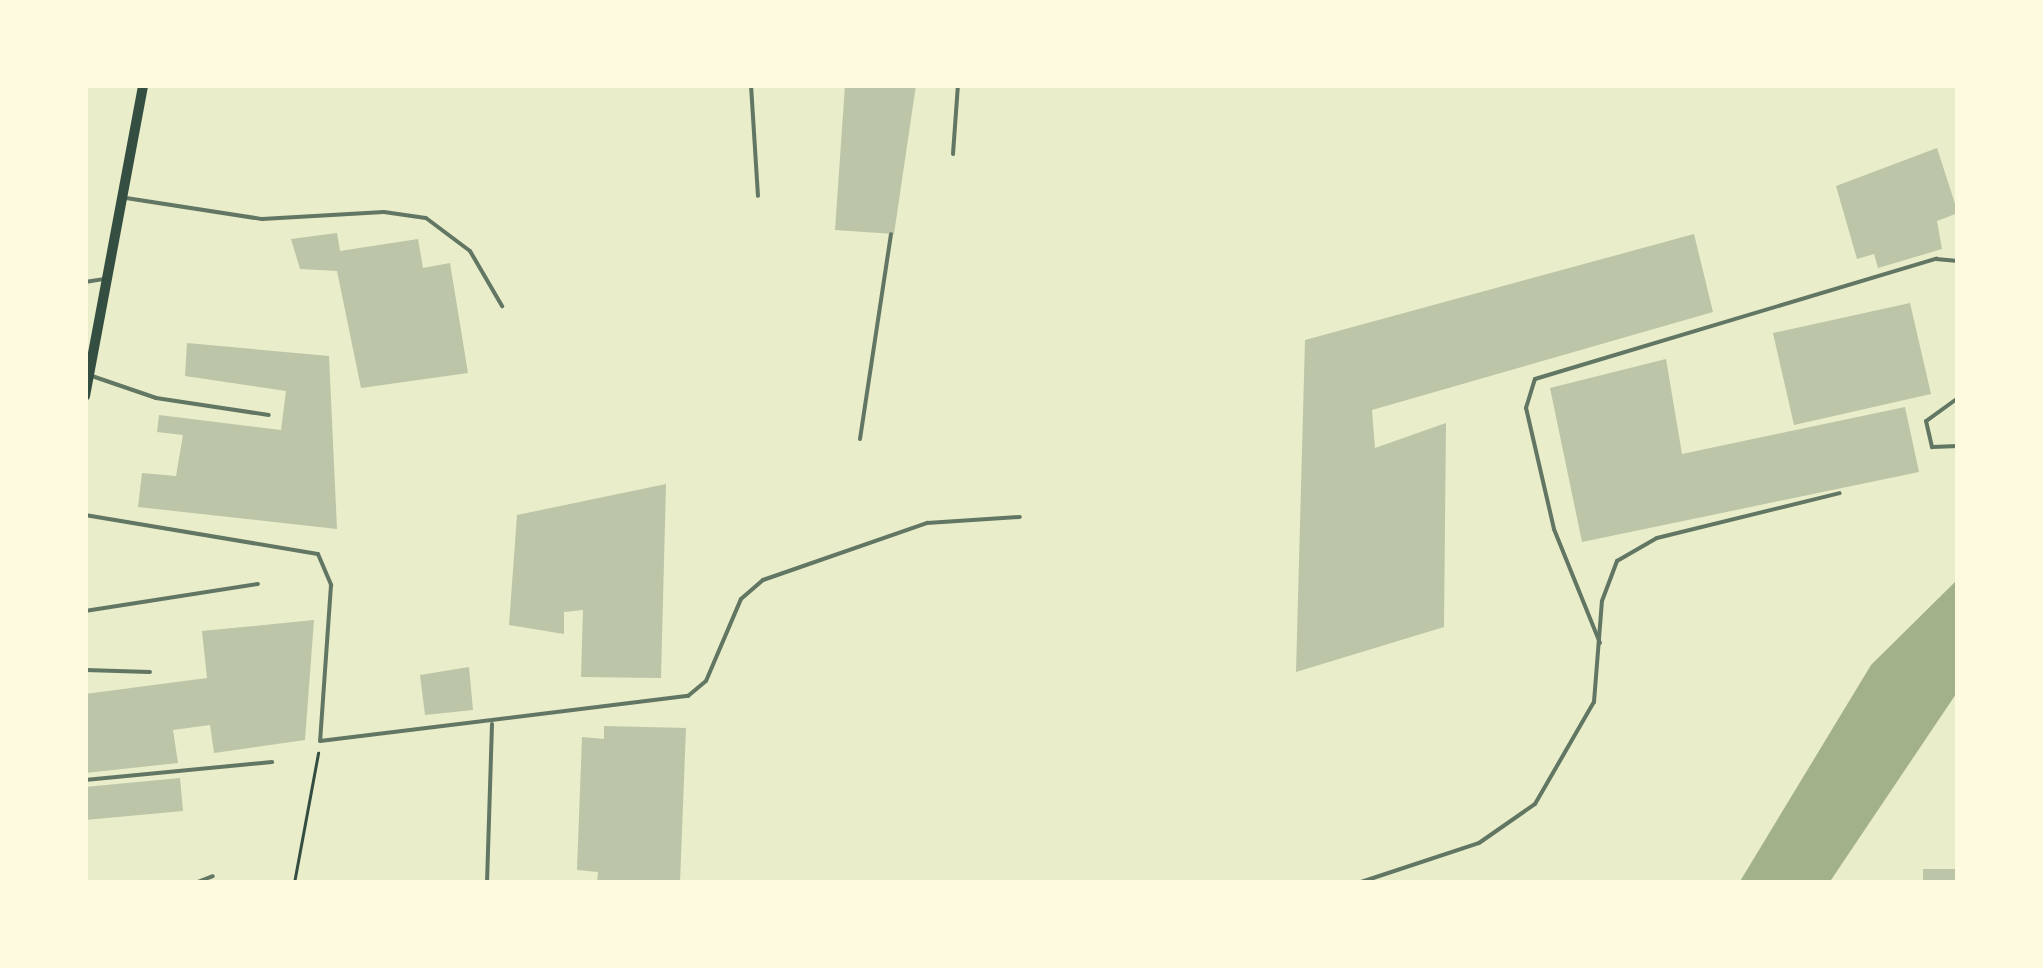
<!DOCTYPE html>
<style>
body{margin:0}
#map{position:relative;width:2043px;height:968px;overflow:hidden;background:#e9edc9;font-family:Montserrat,sans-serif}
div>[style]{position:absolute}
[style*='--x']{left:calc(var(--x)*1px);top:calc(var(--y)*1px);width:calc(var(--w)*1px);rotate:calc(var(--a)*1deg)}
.water>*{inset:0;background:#a3b18a}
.building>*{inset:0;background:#bcc5a7}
.path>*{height:2.5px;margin:-1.25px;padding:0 1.25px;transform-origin:1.25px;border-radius:1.25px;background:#344e41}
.service>*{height:4px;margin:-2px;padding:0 2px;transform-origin:2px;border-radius:2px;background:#617663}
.secondary>*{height:10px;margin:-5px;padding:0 5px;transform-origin:5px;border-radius:5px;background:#344e41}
span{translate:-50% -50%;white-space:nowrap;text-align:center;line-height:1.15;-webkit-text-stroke:9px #fefae0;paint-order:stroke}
.frame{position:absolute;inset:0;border:88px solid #fefae0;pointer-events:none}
</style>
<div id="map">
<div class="water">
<div style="clip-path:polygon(1958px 579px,1958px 691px,1829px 883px,1739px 883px,1871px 665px)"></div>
</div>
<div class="building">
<div style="clip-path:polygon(845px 85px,916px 85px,894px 234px,835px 230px)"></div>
<div style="clip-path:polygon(1937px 148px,1958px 213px,1937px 221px,1942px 249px,1878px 268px,1874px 254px,1857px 259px,1836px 186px)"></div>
<div style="clip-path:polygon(337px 233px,340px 251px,418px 239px,423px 268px,450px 263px,468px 373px,361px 388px,337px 271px,300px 269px,291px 239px)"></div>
<div style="clip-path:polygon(1694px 234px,1713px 312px,1372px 410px,1375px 448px,1446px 423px,1444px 627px,1296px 672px,1305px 340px)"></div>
<div style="clip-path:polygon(1910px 303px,1931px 394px,1794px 425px,1773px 333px)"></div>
<div style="clip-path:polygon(187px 343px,329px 356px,337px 529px,138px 507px,142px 473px,176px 476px,183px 435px,157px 432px,159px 415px,281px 430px,286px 391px,185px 376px)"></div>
<div style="clip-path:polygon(1666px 359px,1682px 454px,1905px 407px,1919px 472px,1582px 542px,1550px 388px)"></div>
<div style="clip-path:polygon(666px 484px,661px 678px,581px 677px,583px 610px,564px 612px,564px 634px,509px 625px,517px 515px)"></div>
<div style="clip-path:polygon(314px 620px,305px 740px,214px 753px,210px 725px,173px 730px,178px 763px,85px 773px,85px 694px,207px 678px,202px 631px)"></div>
<div style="clip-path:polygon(469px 667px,473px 710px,425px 715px,420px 675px)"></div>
<div style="clip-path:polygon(604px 726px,686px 728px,680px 883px,597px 883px,598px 872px,577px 870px,582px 737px,604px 739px)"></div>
<div style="clip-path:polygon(180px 778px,183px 811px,85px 820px,85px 787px)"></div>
<div style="clip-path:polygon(1923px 869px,1958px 869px,1958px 883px,1923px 883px)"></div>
</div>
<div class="path">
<div style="--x:294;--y:883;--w:132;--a:-79.5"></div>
</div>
<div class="service">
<div style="--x:751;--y:85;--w:111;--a:86.4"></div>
<div style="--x:953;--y:154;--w:69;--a:-85.9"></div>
<div style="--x:126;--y:198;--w:138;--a:8.8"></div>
<div style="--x:262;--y:219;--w:122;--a:-3.3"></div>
<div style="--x:384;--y:212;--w:42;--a:8.1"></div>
<div style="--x:426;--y:218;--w:55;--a:36.9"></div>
<div style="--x:470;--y:251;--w:64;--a:59.8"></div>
<div style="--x:85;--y:282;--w:20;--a:-9"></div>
<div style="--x:1958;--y:374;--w:2;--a:90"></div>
<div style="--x:89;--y:375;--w:71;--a:18.9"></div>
<div style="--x:156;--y:398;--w:114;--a:8.6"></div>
<div style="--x:1958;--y:398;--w:39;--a:144"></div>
<div style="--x:1926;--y:421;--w:27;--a:77"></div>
<div style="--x:1932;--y:447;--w:26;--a:-2"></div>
<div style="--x:860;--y:439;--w:207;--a:-81.4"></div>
<div style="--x:85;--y:515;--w:236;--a:9.5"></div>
<div style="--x:318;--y:554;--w:34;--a:67"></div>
<div style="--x:331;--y:585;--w:156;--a:94"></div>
<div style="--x:320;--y:741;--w:371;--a:-7"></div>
<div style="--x:688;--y:696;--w:23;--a:-40"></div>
<div style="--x:706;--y:681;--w:89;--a:-66.9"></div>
<div style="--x:741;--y:599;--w:29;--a:-41"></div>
<div style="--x:763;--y:580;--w:174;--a:-19.2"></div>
<div style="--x:927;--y:523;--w:93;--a:-3.7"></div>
<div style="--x:85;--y:611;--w:175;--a:-8.9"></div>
<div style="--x:1600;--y:643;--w:123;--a:-112"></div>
<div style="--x:1554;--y:529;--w:124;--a:-103"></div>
<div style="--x:1526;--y:408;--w:30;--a:-73"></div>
<div style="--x:1535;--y:379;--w:419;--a:-16.7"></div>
<div style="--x:1936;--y:259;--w:22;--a:5"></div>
<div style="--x:85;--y:670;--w:65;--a:1.8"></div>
<div style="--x:85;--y:780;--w:188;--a:-5.5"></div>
<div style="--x:195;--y:883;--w:19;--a:-21"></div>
<div style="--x:487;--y:883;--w:159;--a:-88.2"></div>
<div style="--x:1358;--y:883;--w:127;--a:-18.3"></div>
<div style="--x:1479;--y:843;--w:68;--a:-34.9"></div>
<div style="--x:1535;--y:804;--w:118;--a:-60"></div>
<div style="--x:1594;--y:702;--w:101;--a:-85.5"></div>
<div style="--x:1602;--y:601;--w:43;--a:-69.4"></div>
<div style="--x:1617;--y:561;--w:46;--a:-29.9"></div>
<div style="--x:1657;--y:538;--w:188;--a:-13.8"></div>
</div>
<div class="secondary">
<div style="--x:85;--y:396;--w:316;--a:-79.4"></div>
</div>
<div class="frame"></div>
</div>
